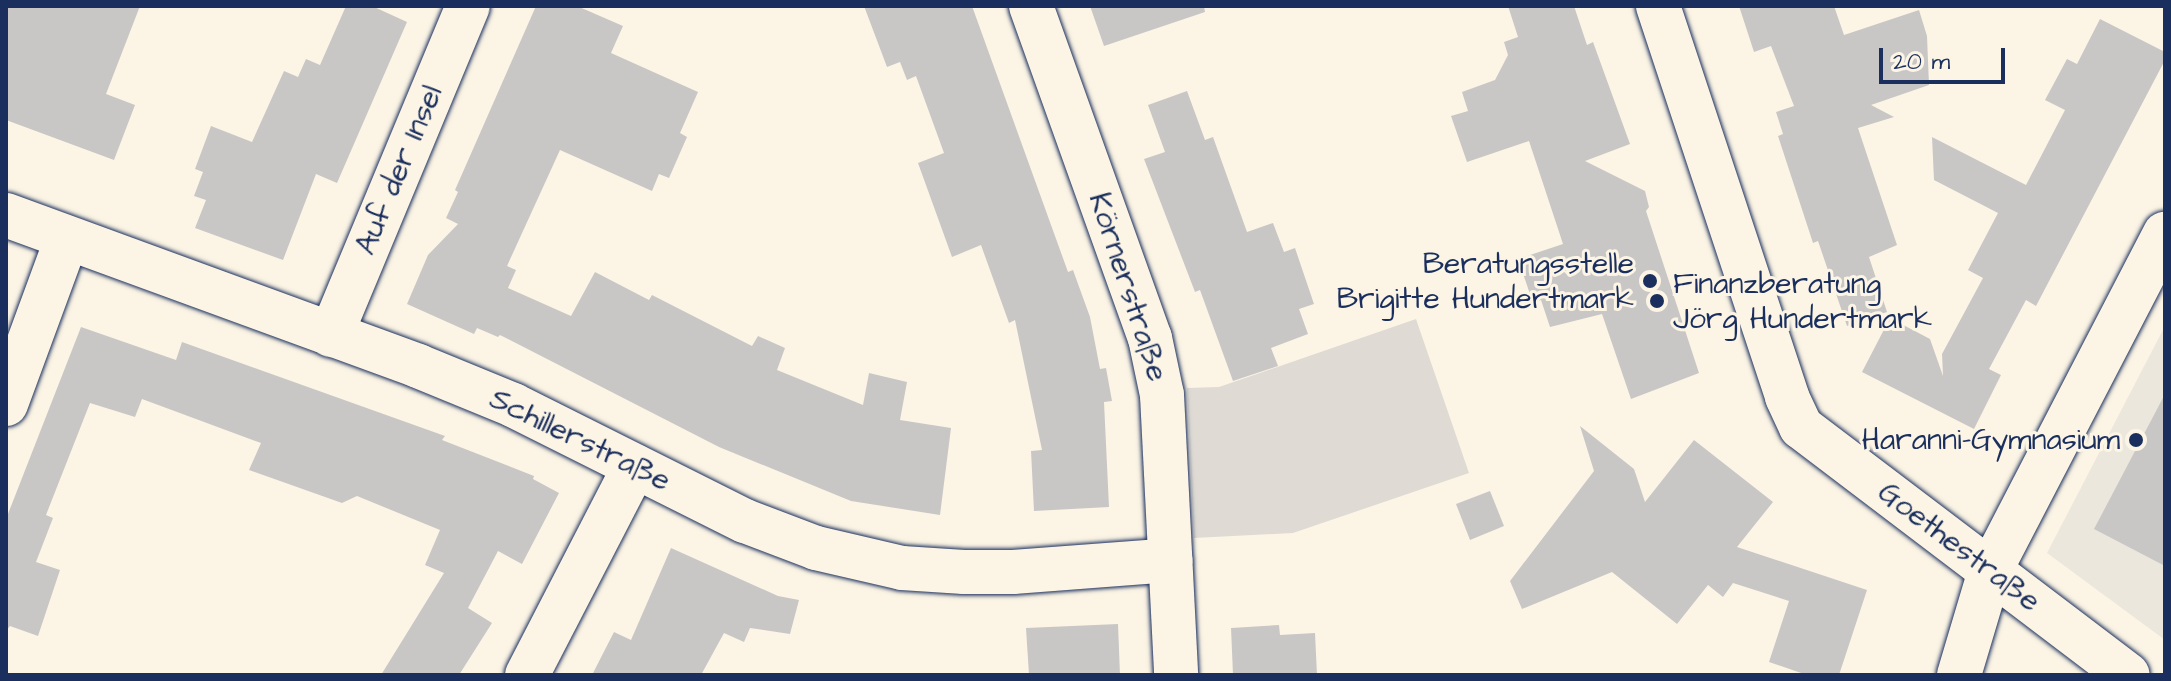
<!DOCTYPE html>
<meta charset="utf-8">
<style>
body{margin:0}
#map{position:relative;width:2171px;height:681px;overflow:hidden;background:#fcf5e5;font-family:"Architects Daughter",sans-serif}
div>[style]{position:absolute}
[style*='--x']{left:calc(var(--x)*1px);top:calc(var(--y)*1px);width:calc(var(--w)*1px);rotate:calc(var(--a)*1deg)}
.built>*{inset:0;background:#ece7dc}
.green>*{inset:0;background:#dfdbd4}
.building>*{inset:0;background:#c8c7c6}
.roads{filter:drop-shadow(0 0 2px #1b2f5e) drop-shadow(0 0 2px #1b2f5e)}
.minor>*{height:44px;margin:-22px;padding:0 22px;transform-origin:22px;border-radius:22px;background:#fcf5e5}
.dots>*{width:22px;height:22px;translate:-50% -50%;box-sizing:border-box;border:4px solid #fcf5e5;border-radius:50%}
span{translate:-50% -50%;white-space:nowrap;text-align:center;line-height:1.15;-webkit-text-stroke:6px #fcf5e5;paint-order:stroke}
.street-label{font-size:30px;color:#1b2f5e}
.poi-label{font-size:30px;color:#1b2f5e}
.right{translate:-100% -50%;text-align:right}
.left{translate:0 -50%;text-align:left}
.frame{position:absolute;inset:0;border:8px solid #1b2f5e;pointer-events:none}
.scale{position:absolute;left:1879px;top:48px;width:126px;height:36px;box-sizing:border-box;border:4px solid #1b2f5e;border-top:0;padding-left:10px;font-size:24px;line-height:28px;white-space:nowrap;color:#1b2f5e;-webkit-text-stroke:6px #fcf5e5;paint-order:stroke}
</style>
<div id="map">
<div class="built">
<div style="clip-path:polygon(2165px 326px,2165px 640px,2047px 553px)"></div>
</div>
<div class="green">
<div style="clip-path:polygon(1416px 319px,1469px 473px,1293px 533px,1194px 538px,1187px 388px,1219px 387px)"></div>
</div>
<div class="building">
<div style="clip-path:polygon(6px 6px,140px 6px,106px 94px,135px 105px,114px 160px,6px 120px)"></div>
<div style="clip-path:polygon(346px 6px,372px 6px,407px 22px,337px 183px,316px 174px,283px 260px,195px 228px,206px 200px,194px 196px,203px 172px,195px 169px,211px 126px,252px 142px,284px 71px,298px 77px,306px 59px,320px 65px)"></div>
<div style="clip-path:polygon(536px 6px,577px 6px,623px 26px,611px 53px,698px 92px,680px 133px,687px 137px,669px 178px,659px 174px,652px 191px,560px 150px,507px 266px,516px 270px,508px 288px,571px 316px,595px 272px,649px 300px,652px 295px,752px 346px,758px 336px,785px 348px,777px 370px,863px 405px,869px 373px,907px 382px,900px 420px,951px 428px,940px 515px,851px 501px,719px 447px,500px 335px,498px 337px,477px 328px,474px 334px,407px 304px,428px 255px,458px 224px,446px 218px,458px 192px,455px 190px)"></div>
<div style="clip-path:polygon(864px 6px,972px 6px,1068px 272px,1073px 270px,1090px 317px,1100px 369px,1106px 368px,1112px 401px,1104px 402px,1109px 507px,1034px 511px,1031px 451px,1042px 450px,1015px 320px,1009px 323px,981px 245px,952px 257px,918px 163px,944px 153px,916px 76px,907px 80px,900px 62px,887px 67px)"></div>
<div style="clip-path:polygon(1090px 6px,1204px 6px,1205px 12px,1104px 46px)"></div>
<div style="clip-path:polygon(1508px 6px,1574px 6px,1587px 45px,1593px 42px,1630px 144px,1585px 161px,1645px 191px,1649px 207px,1646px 211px,1699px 373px,1631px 399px,1602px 314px,1550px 327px,1541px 300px,1533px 303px,1518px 259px,1563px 244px,1529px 141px,1467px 162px,1451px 116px,1468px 111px,1462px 92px,1495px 80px,1508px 55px,1504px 42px,1518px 37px)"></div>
<div style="clip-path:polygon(1739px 6px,1834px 6px,1844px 35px,1919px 10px,1927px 36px,1929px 85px,1871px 105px,1894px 117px,1858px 128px,1897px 245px,1869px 257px,1887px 312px,1847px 326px,1818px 241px,1813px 243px,1778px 136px,1783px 134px,1776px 112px,1794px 106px,1771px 46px,1754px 52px)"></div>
<div style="clip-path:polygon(2100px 19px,2165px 52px,2165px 60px,2036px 306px,2026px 300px,1989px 369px,2001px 375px,1974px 429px,1862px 372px,1890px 318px,1930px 339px,1943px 376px,1942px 354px,1983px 278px,1968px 270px,1998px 213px,1934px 180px,1932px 137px,2026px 185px,2065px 110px,2045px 100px,2067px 59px,2077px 64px)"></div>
<div style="clip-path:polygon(1187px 91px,1205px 140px,1213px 137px,1247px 232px,1273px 223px,1284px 252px,1295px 248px,1314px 304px,1299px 309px,1308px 334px,1271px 348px,1278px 366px,1233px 381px,1200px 290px,1195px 292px,1144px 159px,1165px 152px,1148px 105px)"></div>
<div style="clip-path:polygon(81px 327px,176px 360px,182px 342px,445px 436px,442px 440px,534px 476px,533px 479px,559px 493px,522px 564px,498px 551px,468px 608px,492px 623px,459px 675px,381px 675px,444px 573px,425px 565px,440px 530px,357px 496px,342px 503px,249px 470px,261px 443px,142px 399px,135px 417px,90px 403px,46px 515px,53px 518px,36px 562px,60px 570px,38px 636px,10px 626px,6px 631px,6px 519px)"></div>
<div style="clip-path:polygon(2165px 394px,2165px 566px,2094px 529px)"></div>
<div style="clip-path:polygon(1580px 426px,1634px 469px,1645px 502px,1694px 440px,1773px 502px,1737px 547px,1867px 590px,1839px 675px,1807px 675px,1769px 662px,1789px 601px,1733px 583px,1723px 597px,1708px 585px,1677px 624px,1612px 572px,1522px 609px,1510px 581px,1594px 471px)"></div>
<div style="clip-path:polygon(1490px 491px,1504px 526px,1470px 540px,1456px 504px)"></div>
<div style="clip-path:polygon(671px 548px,778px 596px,799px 600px,790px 634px,750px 628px,744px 642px,724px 633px,701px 675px,592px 675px,614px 632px,631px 640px)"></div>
<div style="clip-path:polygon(1118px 624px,1120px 675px,1029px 675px,1026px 628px)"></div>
<div style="clip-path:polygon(1279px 625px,1280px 635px,1315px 633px,1317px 675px,1233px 675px,1231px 628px)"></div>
</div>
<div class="roads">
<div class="minor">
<div style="--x:1031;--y:6;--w:353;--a:70.3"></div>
<div style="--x:1150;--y:338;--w:58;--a:78.1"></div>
<div style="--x:1162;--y:395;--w:280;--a:87.1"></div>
<div style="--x:1658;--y:6;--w:412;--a:71.7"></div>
<div style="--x:1787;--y:397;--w:33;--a:65"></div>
<div style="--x:1801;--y:427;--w:410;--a:37.2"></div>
<div style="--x:6;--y:215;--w:439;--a:20.1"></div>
<div style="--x:418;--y:366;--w:103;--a:22.3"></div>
<div style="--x:513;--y:405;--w:259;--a:26.6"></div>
<div style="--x:745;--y:521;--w:76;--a:20.8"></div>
<div style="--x:816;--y:548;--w:88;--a:13.1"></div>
<div style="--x:902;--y:568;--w:62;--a:3.7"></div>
<div style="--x:964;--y:572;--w:49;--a:0"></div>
<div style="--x:1013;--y:572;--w:158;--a:-4.3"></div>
<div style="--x:331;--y:335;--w:356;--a:-67.4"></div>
<div style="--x:6;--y:404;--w:177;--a:-69.8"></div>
<div style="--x:527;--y:675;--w:235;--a:-62.7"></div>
<div style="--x:1959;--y:675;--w:109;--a:-73.4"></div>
<div style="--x:1990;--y:571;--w:380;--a:-62.6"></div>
</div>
</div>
<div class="dots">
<div style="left:1650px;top:281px;background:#1b2f5e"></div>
<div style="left:1657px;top:301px;background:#1b2f5e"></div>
<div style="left:2136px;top:440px;background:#1b2f5e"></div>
</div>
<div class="street-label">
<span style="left:399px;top:170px;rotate:-67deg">Auf der Insel</span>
<span style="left:1128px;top:287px;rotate:72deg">Körnerstraße</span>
<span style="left:580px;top:440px;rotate:26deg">Schillerstraße</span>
<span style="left:1959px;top:547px;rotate:37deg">Goethestraße</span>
</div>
<div class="poi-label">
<span class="right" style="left:1634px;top:281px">Beratungsstelle<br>Brigitte Hundertmark</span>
<span class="left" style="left:1673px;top:301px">Finanzberatung<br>Jörg Hundertmark</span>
<span class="right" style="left:2120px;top:440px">Haranni-Gymnasium</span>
</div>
<div class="frame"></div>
<div class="scale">20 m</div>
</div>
